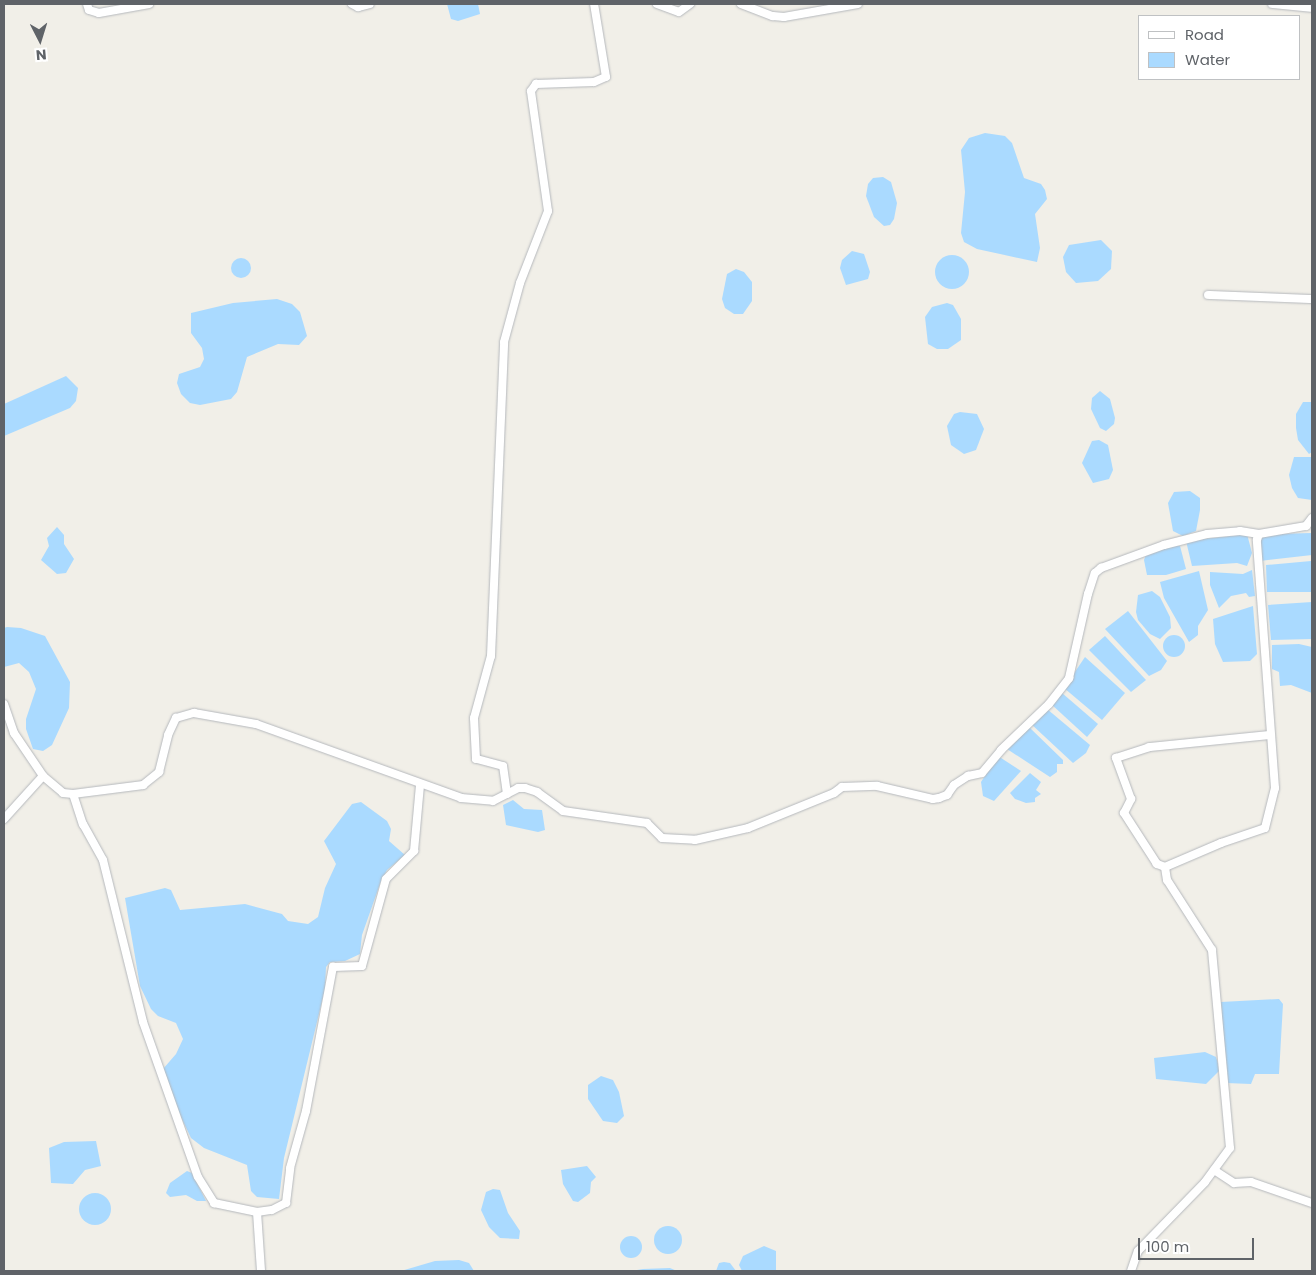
<!DOCTYPE html>
<style>
body{margin:0}
#map{position:relative;width:1316px;height:1275px;overflow:hidden;background:#f1efe8;font-family:Poppins,sans-serif}
div>[style]{position:absolute}
[style*='--x']{left:calc(var(--x)*1px);top:calc(var(--y)*1px);width:calc(var(--w)*1px);rotate:calc(var(--a)*1deg)}
.water>*{inset:0;background:#aadaff}
.round{border-radius:50%}
.roads{filter:drop-shadow(0 0 1px #b5b8bc) drop-shadow(0 0 1px #b5b8bc)}
.minor>*{height:8px;margin:-4px;padding:0 4px;transform-origin:4px;border-radius:4px;background:#fff}
span{translate:-50% -50%;white-space:nowrap;text-align:center;line-height:1.15;-webkit-text-stroke:4px #fff;paint-order:stroke}
.frame{position:absolute;inset:0;border:5px solid #5f6368;pointer-events:none}
.legend{position:absolute;left:1138px;top:15px;width:162px;height:65px;box-sizing:border-box;background:#fff;border:1px solid #bfc1c3;margin:0;padding:6px 9px;list-style:none;font-size:15px;color:#5f6368}
.legend li{display:flex;align-items:center;gap:10px;height:25px}
.legend b{width:25px;border:1px solid #bfc1c3}
.north{position:absolute;left:15px;top:15px;width:50px;height:50px;-webkit-text-stroke:4px #fff;paint-order:stroke;rotate:175deg;font-size:14px;font-weight:700;line-height:20px;text-align:center;color:#5f6368}
.north::after{content:'';display:block;margin:auto;width:18px;height:22px;background:#5f6368;clip-path:polygon(50% 0,100% 100%,50% 72%,0 100%)}
.scale{position:absolute;left:1138px;top:1238px;width:116px;height:22px;box-sizing:border-box;border:2px solid #5f6368;border-top:0;padding-left:6px;font-size:15px;line-height:18px;white-space:nowrap;color:#5f6368;-webkit-text-stroke:4px #fff;paint-order:stroke}
</style>
<div id="map">
<div class="water">
<div style="clip-path:polygon(447px 4px,478px 4px,480px 14px,458px 21px,451px 19px)"></div>
<div style="clip-path:polygon(985px 133px,1005px 136px,1012px 143px,1024px 178px,1041px 184px,1045px 190px,1047px 199px,1035px 214px,1040px 248px,1037px 262px,977px 249px,964px 242px,961px 233px,965px 192px,961px 150px,969px 138px)"></div>
<div style="clip-path:polygon(883px 177px,891px 182px,897px 203px,894px 219px,890px 225px,884px 226px,874px 217px,866px 196px,868px 184px,873px 178px)"></div>
<div style="clip-path:polygon(1101px 240px,1112px 251px,1111px 269px,1098px 281px,1076px 283px,1066px 272px,1063px 257px,1069px 245px)"></div>
<div style="clip-path:polygon(852px 251px,864px 254px,870px 272px,868px 279px,846px 285px,840px 268px,842px 260px)"></div>
<div class="round" style="left:935px;top:255px;width:34px;height:34px"></div>
<div class="round" style="left:231px;top:258px;width:20px;height:20px"></div>
<div style="clip-path:polygon(736px 269px,744px 272px,752px 282px,752px 301px,743px 314px,734px 314px,725px 308px,722px 299px,727px 274px)"></div>
<div style="clip-path:polygon(277px 299px,292px 304px,300px 312px,307px 336px,299px 345px,278px 344px,247px 357px,237px 392px,231px 399px,200px 405px,190px 403px,181px 394px,177px 383px,179px 374px,200px 367px,204px 359px,202px 348px,191px 333px,191px 313px,233px 303px)"></div>
<div style="clip-path:polygon(947px 303px,953px 305px,961px 319px,961px 340px,948px 349px,937px 349px,928px 344px,925px 317px,932px 307px)"></div>
<div style="clip-path:polygon(66px 376px,78px 388px,76px 401px,70px 408px,4px 436px,4px 404px)"></div>
<div style="clip-path:polygon(1100px 391px,1110px 399px,1115px 418px,1114px 424px,1106px 431px,1100px 428px,1091px 409px,1092px 398px)"></div>
<div style="clip-path:polygon(1303px 402px,1312px 402px,1312px 452px,1309px 454px,1298px 440px,1296px 428px,1296px 414px)"></div>
<div style="clip-path:polygon(960px 412px,977px 414px,984px 429px,976px 450px,964px 454px,951px 445px,947px 426px,954px 414px)"></div>
<div style="clip-path:polygon(1099px 440px,1108px 445px,1113px 470px,1109px 479px,1093px 483px,1082px 463px,1092px 441px)"></div>
<div style="clip-path:polygon(1294px 457px,1312px 457px,1312px 500px,1298px 498px,1292px 488px,1289px 475px)"></div>
<div style="clip-path:polygon(1190px 491px,1200px 498px,1200px 510px,1196px 531px,1183px 536px,1173px 531px,1168px 503px,1174px 492px)"></div>
<div style="clip-path:polygon(57px 527px,64px 535px,64px 544px,74px 559px,66px 573px,57px 574px,41px 560px,49px 546px,47px 538px)"></div>
<div style="clip-path:polygon(1312px 533px,1312px 555px,1260px 561px,1260px 538px,1275px 534px)"></div>
<div style="clip-path:polygon(1247px 534px,1252px 553px,1247px 566px,1237px 563px,1192px 566px,1186px 541px)"></div>
<div style="clip-path:polygon(1173px 545px,1180px 546px,1186px 569px,1166px 575px,1147px 575px,1144px 560px,1147px 552px)"></div>
<div style="clip-path:polygon(1311px 561px,1312px 592px,1267px 592px,1266px 565px)"></div>
<div style="clip-path:polygon(1252px 570px,1255px 596px,1249px 597px,1246px 593px,1231px 596px,1219px 608px,1210px 585px,1210px 572px,1243px 574px)"></div>
<div style="clip-path:polygon(1199px 571px,1208px 610px,1198px 626px,1198px 635px,1189px 642px,1164px 598px,1160px 582px)"></div>
<div style="clip-path:polygon(1152px 591px,1160px 597px,1170px 617px,1171px 628px,1160px 639px,1150px 634px,1138px 620px,1136px 612px,1138px 595px)"></div>
<div style="clip-path:polygon(1312px 602px,1312px 639px,1271px 640px,1268px 605px)"></div>
<div style="clip-path:polygon(1253px 606px,1257px 654px,1250px 661px,1223px 662px,1215px 644px,1213px 619px)"></div>
<div style="clip-path:polygon(1128px 611px,1167px 661px,1161px 670px,1149px 676px,1105px 629px)"></div>
<div style="clip-path:polygon(7px 627px,21px 628px,45px 636px,70px 682px,69px 708px,52px 745px,43px 751px,33px 749px,26px 729px,26px 719px,36px 689px,29px 672px,19px 663px,4px 667px,4px 628px)"></div>
<div class="round" style="left:1163px;top:635px;width:22px;height:22px"></div>
<div style="clip-path:polygon(1105px 636px,1146px 680px,1131px 692px,1089px 650px)"></div>
<div style="clip-path:polygon(1299px 644px,1312px 647px,1312px 693px,1291px 685px,1280px 686px,1279px 672px,1272px 669px,1272px 645px)"></div>
<div style="clip-path:polygon(1085px 657px,1125px 693px,1102px 720px,1064px 688px)"></div>
<div style="clip-path:polygon(1062px 693px,1098px 724px,1087px 737px,1051px 704px)"></div>
<div style="clip-path:polygon(1047px 709px,1090px 745px,1086px 753px,1073px 763px,1030px 723px)"></div>
<div style="clip-path:polygon(1029px 727px,1063px 760px,1063px 764px,1057px 764px,1057px 772px,1050px 777px,1007px 749px)"></div>
<div style="clip-path:polygon(998px 756px,1021px 771px,994px 801px,983px 796px,981px 782px)"></div>
<div style="clip-path:polygon(1030px 773px,1041px 782px,1036px 790px,1041px 794px,1035px 798px,1035px 802px,1026px 803px,1015px 799px,1010px 793px)"></div>
<div style="clip-path:polygon(513px 800px,524px 809px,542px 810px,545px 830px,538px 832px,506px 825px,503px 805px)"></div>
<div style="clip-path:polygon(361px 802px,387px 821px,391px 829px,389px 841px,405px 855px,387px 870px,381px 881px,362px 935px,360px 954px,345px 961px,330px 962px,326px 967px,325px 989px,284px 1158px,279px 1199px,257px 1197px,251px 1191px,247px 1165px,204px 1148px,191px 1138px,166px 1086px,163px 1069px,176px 1054px,183px 1039px,176px 1023px,158px 1016px,151px 1009px,140px 986px,125px 898px,165px 888px,171px 890px,180px 910px,245px 904px,282px 914px,288px 921px,308px 924px,318px 917px,325px 888px,336px 864px,324px 841px,352px 804px)"></div>
<div style="clip-path:polygon(1279px 999px,1283px 1004px,1279px 1074px,1255px 1074px,1251px 1084px,1226px 1083px,1221px 1002px)"></div>
<div style="clip-path:polygon(1205px 1052px,1216px 1057px,1220px 1070px,1206px 1084px,1156px 1079px,1154px 1058px)"></div>
<div style="clip-path:polygon(601px 1076px,613px 1080px,619px 1092px,624px 1116px,617px 1123px,603px 1121px,588px 1099px,588px 1085px)"></div>
<div style="clip-path:polygon(96px 1141px,101px 1166px,85px 1170px,73px 1184px,51px 1183px,49px 1148px,64px 1142px)"></div>
<div style="clip-path:polygon(587px 1166px,596px 1177px,591px 1182px,590px 1193px,578px 1202px,573px 1201px,563px 1184px,561px 1170px)"></div>
<div style="clip-path:polygon(187px 1171px,192px 1173px,206px 1201px,197px 1201px,186px 1195px,170px 1197px,166px 1193px,170px 1183px)"></div>
<div style="clip-path:polygon(493px 1189px,500px 1190px,508px 1213px,520px 1231px,519px 1239px,500px 1238px,489px 1227px,481px 1210px,486px 1192px)"></div>
<div class="round" style="left:79px;top:1193px;width:32px;height:32px"></div>
<div class="round" style="left:654px;top:1226px;width:28px;height:28px"></div>
<div class="round" style="left:620px;top:1236px;width:22px;height:22px"></div>
<div style="clip-path:polygon(764px 1246px,776px 1251px,776px 1271px,742px 1271px,739px 1265px,743px 1256px)"></div>
<div style="clip-path:polygon(459px 1260px,469px 1263px,474px 1271px,401px 1271px,435px 1261px)"></div>
<div style="clip-path:polygon(724px 1262px,730px 1263px,736px 1271px,716px 1271px,719px 1263px)"></div>
<div style="clip-path:polygon(670px 1268px,677px 1271px,631px 1271px,643px 1269px)"></div>
</div>
<div class="roads">
<div class="minor">
<div style="--x:87;--y:4;--w:6;--a:72"></div>
<div style="--x:89;--y:10;--w:10;--a:17"></div>
<div style="--x:99;--y:13;--w:51;--a:-10.2"></div>
<div style="--x:352;--y:4;--w:7;--a:27"></div>
<div style="--x:358;--y:7;--w:12;--a:-14"></div>
<div style="--x:657;--y:4;--w:23;--a:20"></div>
<div style="--x:679;--y:12;--w:14;--a:-36"></div>
<div style="--x:741;--y:4;--w:34;--a:21"></div>
<div style="--x:773;--y:16;--w:11;--a:5"></div>
<div style="--x:784;--y:17;--w:75;--a:-10"></div>
<div style="--x:1272;--y:4;--w:40;--a:5.7"></div>
<div style="--x:1208;--y:295;--w:104;--a:2.2"></div>
<div style="--x:4;--y:704;--w:31;--a:71"></div>
<div style="--x:14;--y:733;--w:52;--a:56"></div>
<div style="--x:73;--y:794;--w:32;--a:72"></div>
<div style="--x:83;--y:824;--w:41;--a:60.9"></div>
<div style="--x:103;--y:860;--w:167;--a:76.1"></div>
<div style="--x:143;--y:1022;--w:164;--a:70.5"></div>
<div style="--x:198;--y:1177;--w:31;--a:58"></div>
<div style="--x:214;--y:1203;--w:44;--a:11.8"></div>
<div style="--x:257;--y:1212;--w:15;--a:-8"></div>
<div style="--x:272;--y:1210;--w:16;--a:-27"></div>
<div style="--x:286;--y:1203;--w:35;--a:-83"></div>
<div style="--x:290;--y:1168;--w:59;--a:-74.3"></div>
<div style="--x:306;--y:1111;--w:147;--a:-79.4"></div>
<div style="--x:333;--y:967;--w:29;--a:-2"></div>
<div style="--x:362;--y:966;--w:90;--a:-74.6"></div>
<div style="--x:386;--y:879;--w:40;--a:-45"></div>
<div style="--x:414;--y:851;--w:66;--a:-84.8"></div>
<div style="--x:507;--y:794;--w:28;--a:-98"></div>
<div style="--x:503;--y:766;--w:28;--a:-165"></div>
<div style="--x:476;--y:759;--w:41;--a:-92.8"></div>
<div style="--x:474;--y:718;--w:64;--a:-74.7"></div>
<div style="--x:491;--y:656;--w:314;--a:-87.6"></div>
<div style="--x:504;--y:342;--w:61;--a:-74.8"></div>
<div style="--x:520;--y:283;--w:77;--a:-68.7"></div>
<div style="--x:548;--y:211;--w:121;--a:-98.1"></div>
<div style="--x:531;--y:91;--w:9;--a:-54"></div>
<div style="--x:536;--y:84;--w:58;--a:-2"></div>
<div style="--x:594;--y:82;--w:13;--a:-23"></div>
<div style="--x:606;--y:77;--w:74;--a:-99.3"></div>
<div style="--x:4;--y:819;--w:58;--a:-47.8"></div>
<div style="--x:43;--y:776;--w:26;--a:40"></div>
<div style="--x:63;--y:793;--w:10;--a:6"></div>
<div style="--x:73;--y:794;--w:71;--a:-7.3"></div>
<div style="--x:143;--y:785;--w:21;--a:-39"></div>
<div style="--x:159;--y:772;--w:38;--a:-76"></div>
<div style="--x:168;--y:735;--w:19;--a:-65"></div>
<div style="--x:176;--y:718;--w:19;--a:-16"></div>
<div style="--x:194;--y:713;--w:63;--a:10.1"></div>
<div style="--x:256;--y:724;--w:218;--a:19.8"></div>
<div style="--x:461;--y:798;--w:32;--a:5"></div>
<div style="--x:493;--y:801;--w:28;--a:-27"></div>
<div style="--x:518;--y:788;--w:7;--a:0"></div>
<div style="--x:525;--y:788;--w:13;--a:18"></div>
<div style="--x:537;--y:792;--w:32;--a:36"></div>
<div style="--x:563;--y:811;--w:85;--a:8.1"></div>
<div style="--x:647;--y:823;--w:21;--a:45"></div>
<div style="--x:662;--y:838;--w:33;--a:3"></div>
<div style="--x:695;--y:840;--w:54;--a:-12.8"></div>
<div style="--x:748;--y:828;--w:93;--a:-22.1"></div>
<div style="--x:834;--y:793;--w:10;--a:-37"></div>
<div style="--x:842;--y:787;--w:35;--a:-2"></div>
<div style="--x:877;--y:786;--w:57;--a:13.1"></div>
<div style="--x:933;--y:799;--w:6;--a:-9"></div>
<div style="--x:939;--y:798;--w:9;--a:-21"></div>
<div style="--x:947;--y:795;--w:12;--a:-55"></div>
<div style="--x:954;--y:785;--w:17;--a:-33"></div>
<div style="--x:968;--y:776;--w:14;--a:-12"></div>
<div style="--x:982;--y:773;--w:30;--a:-50"></div>
<div style="--x:1001;--y:750;--w:66;--a:-43.8"></div>
<div style="--x:1049;--y:704;--w:33;--a:-52"></div>
<div style="--x:1069;--y:678;--w:86;--a:-77.3"></div>
<div style="--x:1088;--y:594;--w:22;--a:-72"></div>
<div style="--x:1095;--y:573;--w:8;--a:-40"></div>
<div style="--x:1101;--y:568;--w:67;--a:-20.1"></div>
<div style="--x:1164;--y:545;--w:44;--a:-14.3"></div>
<div style="--x:1207;--y:534;--w:33;--a:-5"></div>
<div style="--x:1240;--y:531;--w:19;--a:9"></div>
<div style="--x:1165;--y:867;--w:9;--a:-159"></div>
<div style="--x:1157;--y:864;--w:61;--a:-122.9"></div>
<div style="--x:1124;--y:813;--w:16;--a:-63"></div>
<div style="--x:1131;--y:799;--w:44;--a:-110.1"></div>
<div style="--x:1116;--y:758;--w:35;--a:-18"></div>
<div style="--x:1149;--y:747;--w:122;--a:-5.7"></div>
<div style="--x:1214;--y:1170;--w:24;--a:33"></div>
<div style="--x:1234;--y:1183;--w:17;--a:-3"></div>
<div style="--x:1251;--y:1182;--w:65;--a:19"></div>
<div style="--x:257;--y:1212;--w:59;--a:86.1"></div>
<div style="--x:1131;--y:1271;--w:21;--a:-71"></div>
<div style="--x:1138;--y:1251;--w:96;--a:-45.8"></div>
<div style="--x:1205;--y:1182;--w:42;--a:-53.7"></div>
<div style="--x:1230;--y:1148;--w:199;--a:-95.2"></div>
<div style="--x:1212;--y:950;--w:83;--a:-122.7"></div>
<div style="--x:1167;--y:880;--w:13;--a:-99"></div>
<div style="--x:1165;--y:867;--w:61;--a:-23.2"></div>
<div style="--x:1221;--y:843;--w:46;--a:-18.8"></div>
<div style="--x:1265;--y:828;--w:41;--a:-76"></div>
<div style="--x:1275;--y:788;--w:249;--a:-94.2"></div>
<div style="--x:1257;--y:540;--w:6;--a:-72"></div>
<div style="--x:1259;--y:534;--w:48;--a:-9.7"></div>
<div style="--x:1306;--y:526;--w:10;--a:-53"></div>
</div>
</div>
<div class="frame"></div>
<ul class="legend">
<li><b style="height:6px;background:#fff"></b>Road</li>
<li><b style="height:14px;background:#aadaff"></b>Water</li>
</ul>
<div class="north">N</div>
<div class="scale">100 m</div>
</div>
